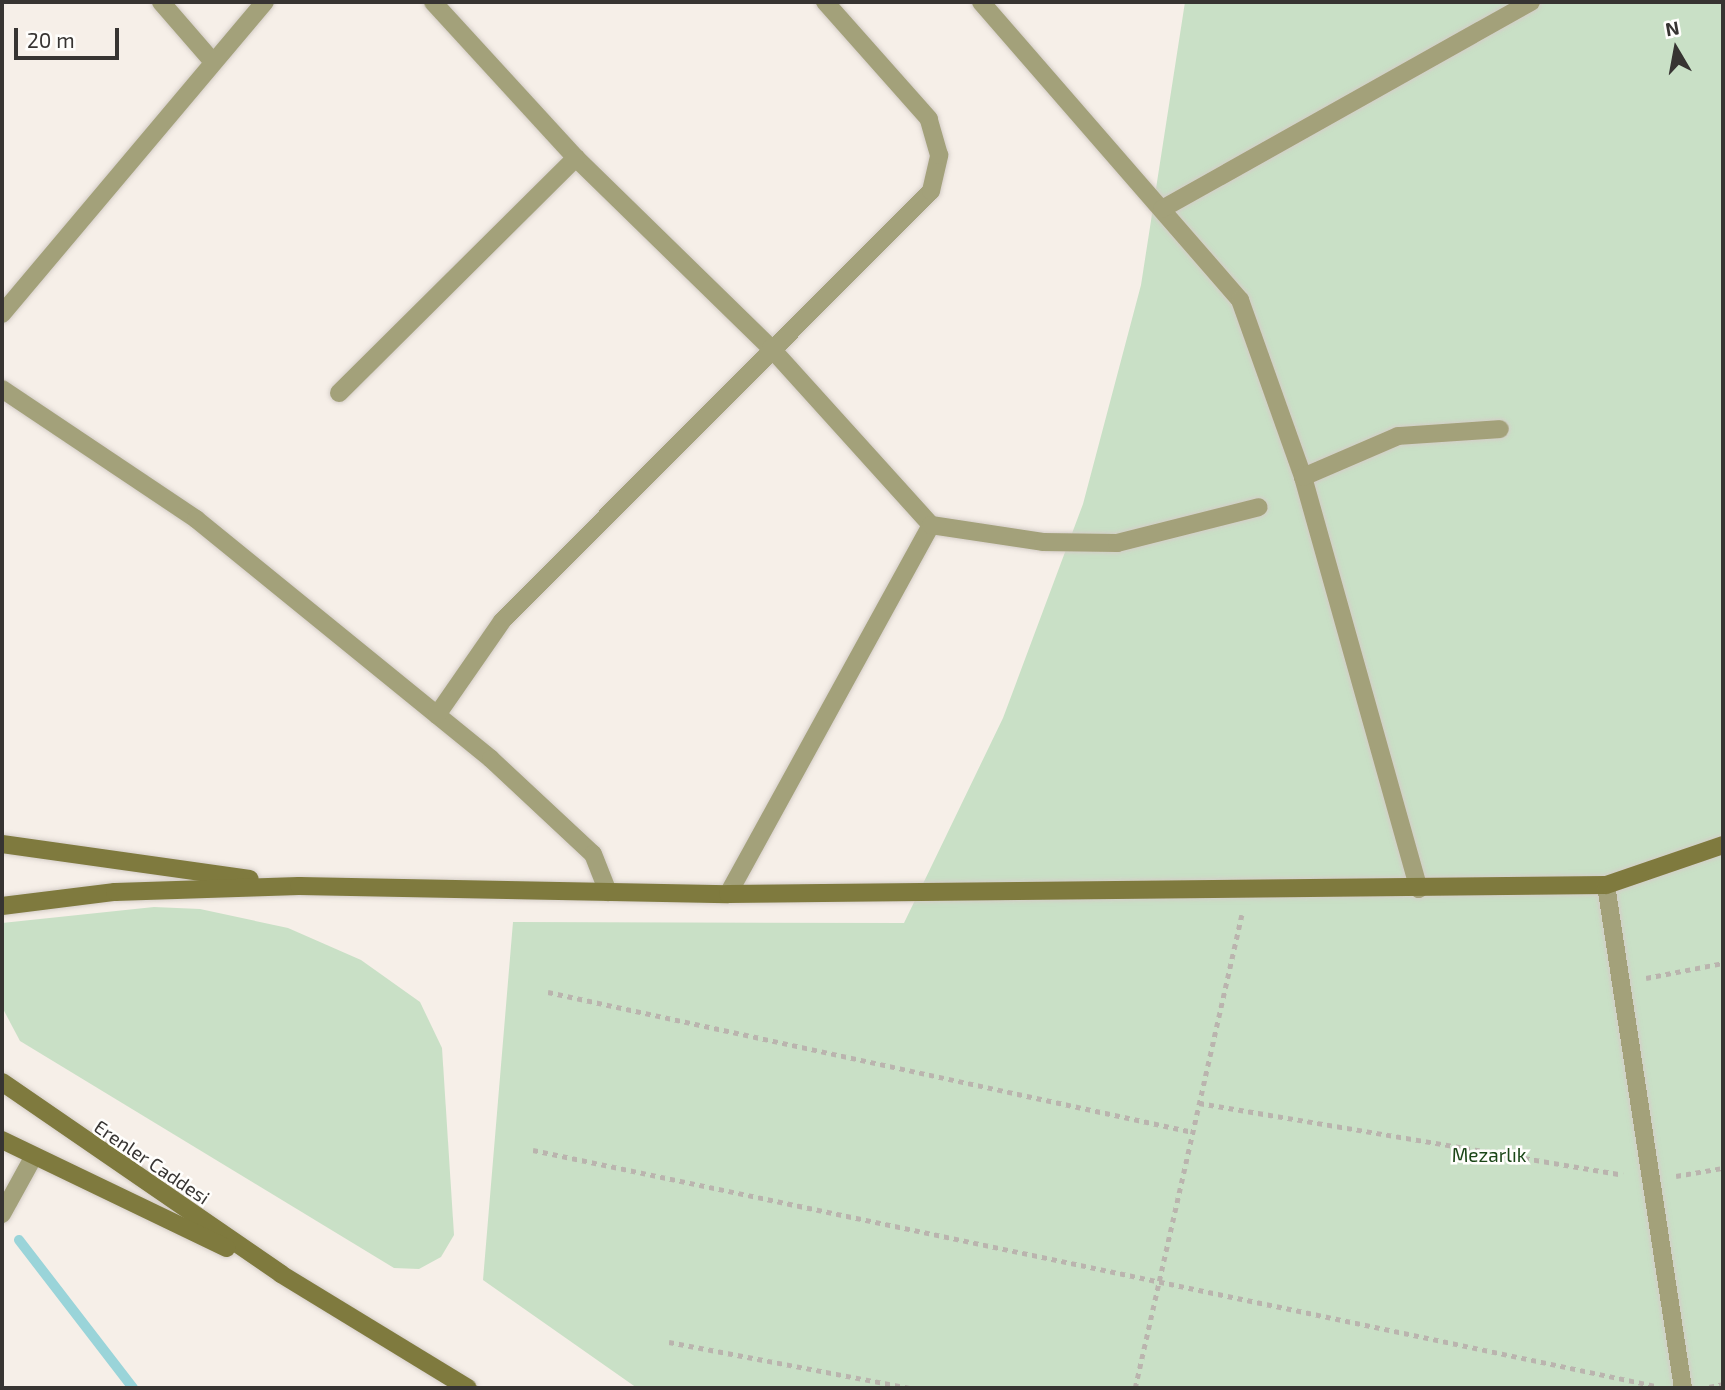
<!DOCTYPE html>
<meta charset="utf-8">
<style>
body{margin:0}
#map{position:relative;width:1725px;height:1390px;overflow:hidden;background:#f6efe8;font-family:"Exo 2",sans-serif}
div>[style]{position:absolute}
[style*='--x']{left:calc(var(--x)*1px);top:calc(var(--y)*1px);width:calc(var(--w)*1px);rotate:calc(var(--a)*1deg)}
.green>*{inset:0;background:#c9e0c6}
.stream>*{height:10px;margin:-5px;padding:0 5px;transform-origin:5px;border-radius:5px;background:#9ad4d9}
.path>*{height:4.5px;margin-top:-2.25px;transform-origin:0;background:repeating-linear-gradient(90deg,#bab4ae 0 5px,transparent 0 10px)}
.roads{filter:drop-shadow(0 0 2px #d4cdc7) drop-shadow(0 0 2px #d4cdc7)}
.street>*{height:18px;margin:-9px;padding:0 9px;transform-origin:9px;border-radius:9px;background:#a3a17a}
.secondary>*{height:18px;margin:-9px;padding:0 9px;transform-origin:9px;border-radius:9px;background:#7f7a3e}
span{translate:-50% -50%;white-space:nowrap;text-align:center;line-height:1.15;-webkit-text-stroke:5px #fffefc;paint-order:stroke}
.park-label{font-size:19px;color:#1c4718}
.street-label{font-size:19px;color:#373432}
.frame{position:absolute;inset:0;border:4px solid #373432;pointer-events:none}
.north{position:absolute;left:1641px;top:14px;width:70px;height:70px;-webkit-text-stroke:5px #fffefc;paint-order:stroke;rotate:350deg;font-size:19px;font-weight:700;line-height:28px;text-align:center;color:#373432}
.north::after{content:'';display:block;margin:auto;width:24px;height:32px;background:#373432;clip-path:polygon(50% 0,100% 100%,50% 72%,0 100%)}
.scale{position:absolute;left:14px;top:28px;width:105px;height:32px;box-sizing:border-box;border:4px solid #373432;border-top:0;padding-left:9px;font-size:21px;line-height:24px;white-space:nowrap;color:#373432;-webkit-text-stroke:5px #fffefc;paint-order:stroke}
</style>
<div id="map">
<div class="green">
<div style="clip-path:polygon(1185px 2px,1723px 2px,1723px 1388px,637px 1388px,483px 1280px,513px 922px,904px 923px,1003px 718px,1083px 504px,1141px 285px)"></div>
<div style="clip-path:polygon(154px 907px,200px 909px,288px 928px,361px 960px,420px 1002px,442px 1048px,454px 1235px,441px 1257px,419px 1269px,394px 1268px,20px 1041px,2px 1007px,2px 923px)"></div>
</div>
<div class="stream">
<div style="--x:19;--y:1240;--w:187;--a:52.4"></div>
</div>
<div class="path">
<div style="--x:1646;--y:978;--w:78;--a:-11"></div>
<div style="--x:548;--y:992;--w:660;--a:12.25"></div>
<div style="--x:1199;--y:1103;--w:430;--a:9.6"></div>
<div style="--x:533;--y:1150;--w:1148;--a:11.87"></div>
<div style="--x:1676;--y:1176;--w:48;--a:-9.7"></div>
<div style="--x:669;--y:1342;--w:245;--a:10.8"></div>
<div style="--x:1709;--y:1387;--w:14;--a:-12"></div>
<div style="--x:1135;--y:1388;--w:485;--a:-77.3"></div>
</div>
<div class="roads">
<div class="street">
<div style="--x:161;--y:2;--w:79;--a:49.1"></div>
<div style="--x:433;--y:2;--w:212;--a:47.5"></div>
<div style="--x:576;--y:158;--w:272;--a:44.3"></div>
<div style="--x:771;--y:348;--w:239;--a:47.9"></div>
<div style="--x:931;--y:525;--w:421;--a:118.8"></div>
<div style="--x:981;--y:2;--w:395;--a:49"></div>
<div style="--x:1240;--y:300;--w:188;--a:70.4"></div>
<div style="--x:1303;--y:477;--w:428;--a:74.3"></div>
<div style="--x:1162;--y:209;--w:423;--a:-29.3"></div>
<div style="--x:2;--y:314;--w:408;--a:-49.9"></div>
<div style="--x:2;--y:389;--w:234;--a:33.8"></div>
<div style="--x:196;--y:519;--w:380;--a:39.1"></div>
<div style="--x:491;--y:759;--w:139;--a:43"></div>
<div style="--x:593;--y:854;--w:41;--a:68.5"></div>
<div style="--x:339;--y:393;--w:334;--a:-44.8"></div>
<div style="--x:1303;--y:477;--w:103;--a:-23.3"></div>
<div style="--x:1398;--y:436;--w:102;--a:-3.9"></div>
<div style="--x:931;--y:525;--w:113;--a:8.6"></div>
<div style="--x:1043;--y:542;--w:74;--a:0.8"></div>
<div style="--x:1117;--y:543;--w:146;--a:-14.2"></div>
<div style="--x:437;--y:715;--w:114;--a:-55.3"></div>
<div style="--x:502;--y:621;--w:607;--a:-45.07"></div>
<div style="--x:931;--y:191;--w:37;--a:-77"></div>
<div style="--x:939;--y:155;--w:37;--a:-106"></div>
<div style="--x:929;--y:119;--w:157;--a:-131.6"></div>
<div style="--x:1606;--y:885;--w:509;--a:81.3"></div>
<div style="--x:2;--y:1214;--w:66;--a:-61.1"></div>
</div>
<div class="secondary">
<div style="--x:2;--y:844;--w:250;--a:8"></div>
<div style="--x:2;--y:906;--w:114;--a:-7.1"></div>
<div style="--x:115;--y:892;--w:184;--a:-1.9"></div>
<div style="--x:299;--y:886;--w:429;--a:1.1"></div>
<div style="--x:728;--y:894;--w:878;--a:-0.59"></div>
<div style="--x:1606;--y:885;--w:124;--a:-18.9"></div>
<div style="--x:2;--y:1082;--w:339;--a:34.5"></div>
<div style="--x:281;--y:1274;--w:219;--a:31.4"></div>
<div style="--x:2;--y:1140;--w:249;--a:25.7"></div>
</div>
</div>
<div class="park-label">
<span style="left:1489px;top:1155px">Mezarlık</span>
</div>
<div class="street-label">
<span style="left:152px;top:1162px;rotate:34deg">Erenler Caddesi</span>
</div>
<div class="frame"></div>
<div class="north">N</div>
<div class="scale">20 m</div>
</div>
